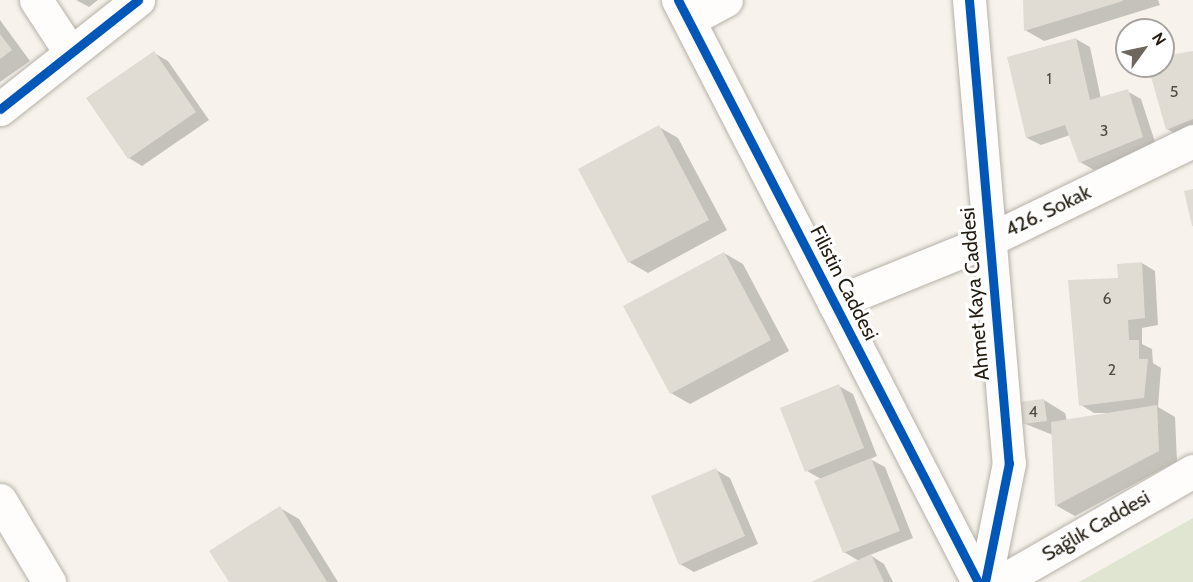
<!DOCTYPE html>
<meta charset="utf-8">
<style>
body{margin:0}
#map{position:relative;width:1193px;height:582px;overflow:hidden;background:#f7f3ec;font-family:Cabin,sans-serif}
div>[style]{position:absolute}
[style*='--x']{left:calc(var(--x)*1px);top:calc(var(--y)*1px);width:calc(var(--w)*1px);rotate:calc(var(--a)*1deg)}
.green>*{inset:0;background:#e0e5d1}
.shadow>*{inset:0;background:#0003}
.building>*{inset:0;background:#e1dcd3}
.roads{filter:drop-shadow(0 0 2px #b6b0a8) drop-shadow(0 0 2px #b6b0a8)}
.street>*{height:33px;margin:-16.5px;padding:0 16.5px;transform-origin:16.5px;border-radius:16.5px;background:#fefdfc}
.secondary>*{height:33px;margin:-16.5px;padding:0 16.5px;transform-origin:16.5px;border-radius:16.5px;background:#fefdfc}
.cycleway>*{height:9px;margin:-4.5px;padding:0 4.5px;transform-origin:4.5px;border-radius:4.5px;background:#0057b8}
span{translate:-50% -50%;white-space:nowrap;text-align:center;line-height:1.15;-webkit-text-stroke:6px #fff;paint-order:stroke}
.number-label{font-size:16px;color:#534c42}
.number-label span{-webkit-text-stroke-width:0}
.street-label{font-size:20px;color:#221b10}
.north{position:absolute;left:1115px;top:18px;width:60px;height:60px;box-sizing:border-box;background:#fff;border:2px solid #a7a49f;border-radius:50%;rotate:57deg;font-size:16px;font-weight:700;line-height:24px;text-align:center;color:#221b10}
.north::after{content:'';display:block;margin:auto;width:21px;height:27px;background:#6d675d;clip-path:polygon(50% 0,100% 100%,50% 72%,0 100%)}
</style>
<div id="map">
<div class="green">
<div style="clip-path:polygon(1193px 518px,1193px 582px,1079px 582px)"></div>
</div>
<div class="shadow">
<div style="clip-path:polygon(76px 0,98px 0,89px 7px)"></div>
<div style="clip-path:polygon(1024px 0,1158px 0,1160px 5px,1044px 41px,1025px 30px)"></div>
<div style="clip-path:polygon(0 20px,30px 61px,0 82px)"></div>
<div style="clip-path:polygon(1076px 39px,1090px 47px,1101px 99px,1127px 91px,1141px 99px,1156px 145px,1094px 170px,1080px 162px,1070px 135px,1041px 145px,1027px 138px)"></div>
<div style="clip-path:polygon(1193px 52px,1193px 132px,1181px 137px,1167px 129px,1150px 66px)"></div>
<div style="clip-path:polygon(154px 53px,168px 61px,209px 120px,142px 166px,129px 158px)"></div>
<div style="clip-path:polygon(659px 127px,678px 138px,727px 230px,648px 273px,629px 262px)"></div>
<div style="clip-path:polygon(724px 253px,743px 264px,789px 351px,690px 404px,671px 393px)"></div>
<div style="clip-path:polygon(1142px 263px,1155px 271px,1158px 325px,1142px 328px,1142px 344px,1152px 349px,1153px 363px,1161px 368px,1158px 407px,1175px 417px,1177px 461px,1075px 516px,1057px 506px,1053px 435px,1023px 423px,1044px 400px,1065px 413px,1067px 421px,1116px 413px,1094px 413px,1081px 405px,1119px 279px)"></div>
<div style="clip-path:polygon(839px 386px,853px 394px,877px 456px,870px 459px,885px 467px,913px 538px,870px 555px,884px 564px,893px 582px,815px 582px,859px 561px,844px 552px,821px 479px,807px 471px)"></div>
<div style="clip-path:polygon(716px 470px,730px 478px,758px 544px,694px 572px,680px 564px)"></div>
<div style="clip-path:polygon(280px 508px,299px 519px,338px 582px,230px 582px)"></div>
</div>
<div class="building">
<div style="clip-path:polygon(1023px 0,1123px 0,1123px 1px,1024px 31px)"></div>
<div style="clip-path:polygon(0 34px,12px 50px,0 59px)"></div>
<div style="clip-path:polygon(1076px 38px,1090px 100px,1128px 89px,1143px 137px,1079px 163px,1065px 125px,1026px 138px,1007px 57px)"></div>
<div style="clip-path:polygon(154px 51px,196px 112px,128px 159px,86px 98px)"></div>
<div style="clip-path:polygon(1193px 51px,1193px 119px,1166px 130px,1148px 66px,1163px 66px,1163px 56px)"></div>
<div style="clip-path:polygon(659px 125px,709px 220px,628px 263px,578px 169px)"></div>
<div style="clip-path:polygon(1193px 189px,1193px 226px,1192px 226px,1184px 191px)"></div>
<div style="clip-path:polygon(724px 252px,771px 340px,670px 394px,623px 306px)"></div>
<div style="clip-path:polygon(1142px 262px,1145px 318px,1128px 320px,1129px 340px,1139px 340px,1139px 359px,1148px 359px,1144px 398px,1079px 406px,1068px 280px,1118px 278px,1117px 264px)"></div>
<div style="clip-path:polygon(839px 384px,864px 448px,805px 472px,780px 408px)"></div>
<div style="clip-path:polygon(1044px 399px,1047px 421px,1022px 424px,1018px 402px)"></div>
<div style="clip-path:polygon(1157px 405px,1159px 451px,1055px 506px,1051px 422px)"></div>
<div style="clip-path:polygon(871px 458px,900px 531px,843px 553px,814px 481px)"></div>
<div style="clip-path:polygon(716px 468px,745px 536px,679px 565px,651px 496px)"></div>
<div style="clip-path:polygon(280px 506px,327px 582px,229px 582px,209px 551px)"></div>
<div style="clip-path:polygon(871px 554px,884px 582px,811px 582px)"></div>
</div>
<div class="roads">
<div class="street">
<div style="--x:36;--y:0;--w:62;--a:56.8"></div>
<div style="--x:689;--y:20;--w:42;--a:-28.4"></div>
<div style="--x:0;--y:109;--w:176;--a:-38.3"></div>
<div style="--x:834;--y:303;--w:165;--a:-22.1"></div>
<div style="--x:987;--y:241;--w:229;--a:-25.9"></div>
<div style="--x:0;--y:500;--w:96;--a:59.1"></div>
</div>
<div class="secondary">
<div style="--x:678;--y:0;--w:655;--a:62.73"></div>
<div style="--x:969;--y:0;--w:465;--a:85.1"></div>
<div style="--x:1009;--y:463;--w:121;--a:101.4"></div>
<div style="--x:1000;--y:582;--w:223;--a:-29.9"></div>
</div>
</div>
<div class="cycleway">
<div style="--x:678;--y:0;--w:655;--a:62.73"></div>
<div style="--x:969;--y:0;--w:465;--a:85.1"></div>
<div style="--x:1009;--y:463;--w:121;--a:101.4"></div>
<div style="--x:0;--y:109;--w:176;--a:-38.3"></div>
</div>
<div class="number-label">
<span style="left:1049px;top:79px">1</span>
<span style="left:1174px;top:92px">5</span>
<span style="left:1104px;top:131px">3</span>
<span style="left:1107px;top:299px">6</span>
<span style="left:1112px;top:370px">2</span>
<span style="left:1033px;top:412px">4</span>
</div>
<div class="street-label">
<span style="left:1048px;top:211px;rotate:-26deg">426. Sokak</span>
<span style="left:844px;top:283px;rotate:63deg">Filistin Caddesi</span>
<span style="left:975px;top:294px;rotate:-95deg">Ahmet Kaya Caddesi</span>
<span style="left:1096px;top:526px;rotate:-30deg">Sağlık Caddesi</span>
</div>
<div class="north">N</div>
</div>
